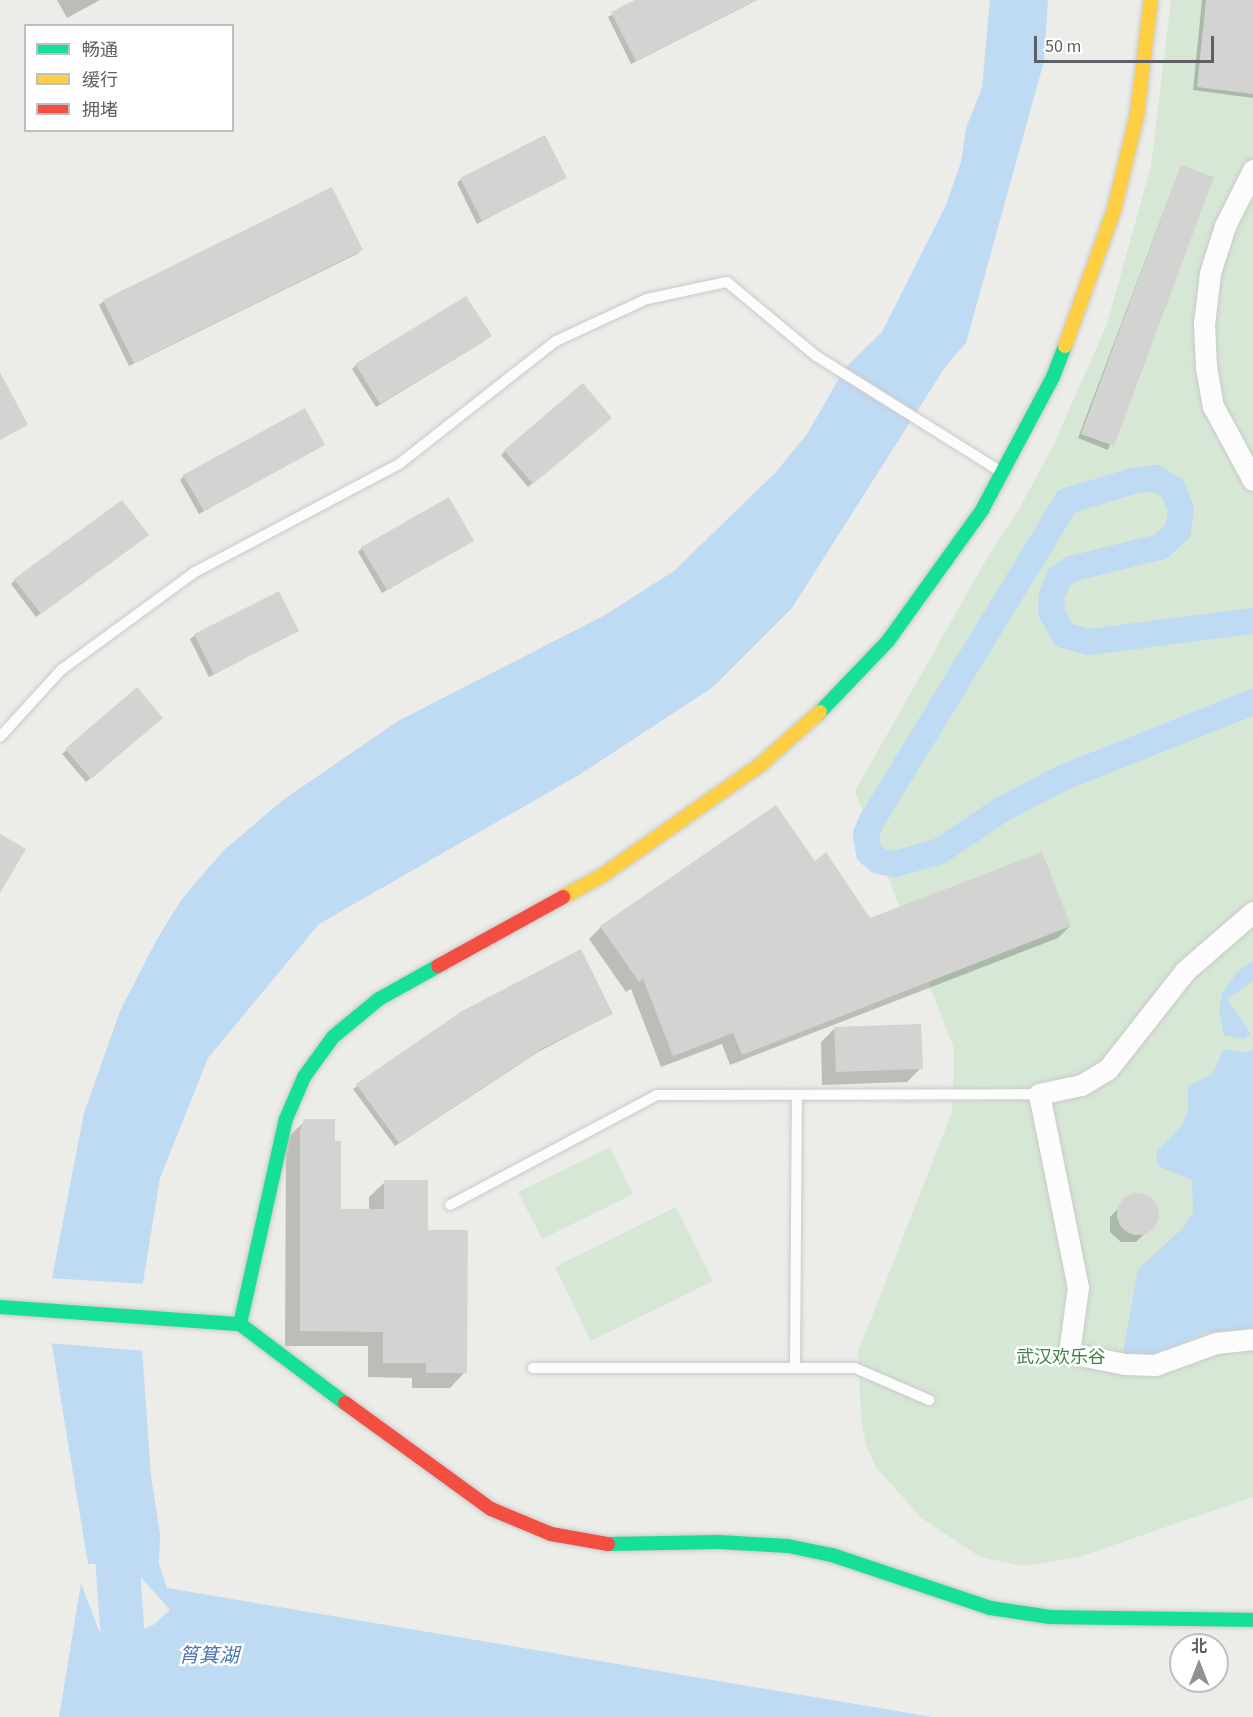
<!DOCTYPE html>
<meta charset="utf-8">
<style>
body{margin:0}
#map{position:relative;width:1253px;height:1717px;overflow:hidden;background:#ecece8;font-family:"Source Sans 3","Noto Sans SC",sans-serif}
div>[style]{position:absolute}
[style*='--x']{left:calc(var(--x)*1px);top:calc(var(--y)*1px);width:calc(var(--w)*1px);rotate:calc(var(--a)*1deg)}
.green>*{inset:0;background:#d6e8d5}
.water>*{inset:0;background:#bfdaf3}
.pier>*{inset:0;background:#ecece8}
.shadow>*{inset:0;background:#0003}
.canal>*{height:26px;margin:-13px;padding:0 13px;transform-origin:13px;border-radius:13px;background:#bfdaf3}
.river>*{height:44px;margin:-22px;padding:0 22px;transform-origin:22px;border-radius:22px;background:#bfdaf3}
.building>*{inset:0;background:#d3d3d1}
.round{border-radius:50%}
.roads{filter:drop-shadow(0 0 2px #c9cac9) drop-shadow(0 0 2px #c9cac9)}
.lane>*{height:10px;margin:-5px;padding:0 5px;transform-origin:5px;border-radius:5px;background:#fcfcfc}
.street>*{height:21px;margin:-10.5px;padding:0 10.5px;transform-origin:10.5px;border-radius:10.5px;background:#fcfcfc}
.fast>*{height:14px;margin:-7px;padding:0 7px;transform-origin:7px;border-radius:7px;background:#16e098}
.slow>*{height:14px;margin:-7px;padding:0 7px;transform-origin:7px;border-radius:7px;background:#ffcf43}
.jam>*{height:14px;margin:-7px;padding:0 7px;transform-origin:7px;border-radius:7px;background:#f24e42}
span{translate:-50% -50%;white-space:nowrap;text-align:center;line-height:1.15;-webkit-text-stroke:5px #fff;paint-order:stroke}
.park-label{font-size:18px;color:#3d8445}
.water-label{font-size:20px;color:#4c78b2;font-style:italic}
.legend{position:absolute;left:24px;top:24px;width:210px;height:108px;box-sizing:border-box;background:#fff;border:2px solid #bebfc1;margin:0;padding:8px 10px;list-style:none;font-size:18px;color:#5d6065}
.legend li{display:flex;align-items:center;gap:12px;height:30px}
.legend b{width:30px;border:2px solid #bebfc1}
.north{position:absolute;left:1169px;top:1633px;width:60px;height:60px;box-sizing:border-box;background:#fff;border:2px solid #bebfc1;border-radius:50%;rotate:0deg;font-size:16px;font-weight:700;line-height:24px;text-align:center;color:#5d6065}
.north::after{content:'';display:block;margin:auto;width:21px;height:27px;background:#8f9193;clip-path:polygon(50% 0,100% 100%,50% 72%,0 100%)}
.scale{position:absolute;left:1034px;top:36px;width:180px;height:27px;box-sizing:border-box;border:3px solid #5d6065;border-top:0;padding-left:8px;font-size:18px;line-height:21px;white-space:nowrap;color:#5d6065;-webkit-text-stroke:4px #fff;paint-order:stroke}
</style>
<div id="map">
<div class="green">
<div style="clip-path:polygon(1171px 0,1253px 0,1253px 1497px,1079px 1557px,1023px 1566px,980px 1557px,921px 1518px,876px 1467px,866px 1445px,861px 1418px,858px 1352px,952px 1112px,954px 1049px,855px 791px,986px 560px,1020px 507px,1053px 446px,1107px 324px,1151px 166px)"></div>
<div style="clip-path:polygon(610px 1147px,633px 1194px,542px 1239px,518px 1192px)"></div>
<div style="clip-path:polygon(676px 1207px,713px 1281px,591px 1341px,555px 1267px)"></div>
</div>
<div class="water">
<div style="clip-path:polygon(990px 0,1048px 0,1044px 61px,966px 343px,945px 367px,792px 608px,713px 687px,579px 775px,319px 924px,208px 1058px,160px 1178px,139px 1307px,151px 1476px,160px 1534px,159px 1564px,167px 1588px,932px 1717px,59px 1717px,81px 1583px,99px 1631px,123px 1638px,153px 1625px,170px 1610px,137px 1573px,133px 1562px,88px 1564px,46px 1309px,84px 1113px,120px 1011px,156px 941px,181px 900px,224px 850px,283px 800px,398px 721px,605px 615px,674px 571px,776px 472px,807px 434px,845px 368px,882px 332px,946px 205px,961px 162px,966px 128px,982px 88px)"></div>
<div style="clip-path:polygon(1253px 961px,1253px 981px,1227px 999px,1251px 1034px,1244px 1039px,1224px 1035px,1219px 1011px,1222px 994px,1237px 972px)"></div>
<div style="clip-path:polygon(1224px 1049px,1247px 1053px,1253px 1049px,1253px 1328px,1205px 1333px,1155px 1354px,1123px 1353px,1138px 1269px,1183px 1228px,1193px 1212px,1192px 1180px,1158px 1166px,1156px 1153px,1182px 1126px,1188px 1109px,1188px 1086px,1212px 1074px)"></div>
</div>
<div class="pier">
<div style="clip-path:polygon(48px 1278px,146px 1284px,142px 1307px,145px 1351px,48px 1343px,43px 1309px)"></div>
</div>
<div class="shadow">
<div style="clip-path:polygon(57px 0,100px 0,67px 18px)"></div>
<div style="clip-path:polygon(639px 0,757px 0,631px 64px,608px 17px)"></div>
<div style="clip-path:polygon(1202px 0,1253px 0,1253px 98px,1193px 90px)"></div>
<div style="clip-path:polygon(1181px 166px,1212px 178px,1108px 450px,1078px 438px)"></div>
<div style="clip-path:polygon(565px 177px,477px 224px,457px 183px,461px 179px)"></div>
<div style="clip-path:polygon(331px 189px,361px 250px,357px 254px,129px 366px,99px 305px,104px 301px)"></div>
<div style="clip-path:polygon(486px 340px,376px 407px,352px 369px,356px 365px)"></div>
<div style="clip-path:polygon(606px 422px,528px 487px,501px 455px,505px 451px)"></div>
<div style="clip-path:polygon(323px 445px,199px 514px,180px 480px,184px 476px)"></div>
<div style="clip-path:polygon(143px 539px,36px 617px,11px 584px,15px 580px)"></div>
<div style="clip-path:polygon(472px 541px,382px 593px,358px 552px,362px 548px)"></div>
<div style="clip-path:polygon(297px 631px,209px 677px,190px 639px,195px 635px)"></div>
<div style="clip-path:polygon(137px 689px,157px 721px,86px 782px,62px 754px)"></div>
<div style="clip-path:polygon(815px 863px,869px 920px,1070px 926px,1058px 938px,730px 1065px,722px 1044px,661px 1067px,631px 989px,626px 992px,589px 939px,601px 927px)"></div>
<div style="clip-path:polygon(463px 1013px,611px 1014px,538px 1052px,395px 1146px,353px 1089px)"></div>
<div style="clip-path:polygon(835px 1028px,921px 1068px,907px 1082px,822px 1085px,821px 1042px)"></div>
<div style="clip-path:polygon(305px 1121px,339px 1210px,369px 1210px,369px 1197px,385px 1182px,426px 1231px,465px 1372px,450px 1388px,412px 1388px,412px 1378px,368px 1377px,368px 1346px,285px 1346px,286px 1146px,289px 1136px)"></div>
<div style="clip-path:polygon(1130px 1197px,1145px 1197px,1156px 1207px,1156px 1222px,1136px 1242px,1121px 1242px,1110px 1232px,1110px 1217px)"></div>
</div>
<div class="canal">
<div style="--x:1253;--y:621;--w:166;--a:172.7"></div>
<div style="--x:1088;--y:642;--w:25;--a:-164"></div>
<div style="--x:1064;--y:635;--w:26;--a:-119"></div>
<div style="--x:1051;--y:612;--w:18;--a:-87"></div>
<div style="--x:1052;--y:594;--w:17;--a:-66"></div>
<div style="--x:1059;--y:578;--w:15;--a:-37"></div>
<div style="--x:1071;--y:569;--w:92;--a:-13.9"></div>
<div style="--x:1160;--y:547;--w:24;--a:-42"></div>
<div style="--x:1178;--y:531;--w:22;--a:-82"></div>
<div style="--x:1181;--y:509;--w:22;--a:-112"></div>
<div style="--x:1173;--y:489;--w:20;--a:-147"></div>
<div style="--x:1156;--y:478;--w:23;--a:173"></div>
<div style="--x:1133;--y:481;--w:69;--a:163.1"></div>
<div style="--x:1067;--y:501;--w:374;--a:121.4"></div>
<div style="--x:872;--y:820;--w:15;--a:113"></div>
<div style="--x:866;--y:834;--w:19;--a:81"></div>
<div style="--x:869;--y:853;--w:13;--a:39"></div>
<div style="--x:879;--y:861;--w:16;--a:11"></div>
<div style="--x:895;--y:864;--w:47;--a:-16.1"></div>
<div style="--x:940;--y:851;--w:73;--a:-33.9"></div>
<div style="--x:1001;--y:810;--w:69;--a:-27.7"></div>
<div style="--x:1062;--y:778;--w:206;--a:-21.7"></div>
</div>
<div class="river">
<div style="--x:113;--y:1503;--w:135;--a:85.8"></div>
</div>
<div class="building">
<div style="clip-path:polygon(635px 0,756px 0,636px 61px,611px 12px)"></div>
<div style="clip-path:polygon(1206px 0,1253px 0,1253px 94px,1197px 87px)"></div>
<div style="clip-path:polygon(545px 135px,567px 178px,482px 221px,460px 178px)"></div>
<div style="clip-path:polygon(1181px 165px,1214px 177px,1114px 446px,1081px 434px)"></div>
<div style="clip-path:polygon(332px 187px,363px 250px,134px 363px,103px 300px)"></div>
<div style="clip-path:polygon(466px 296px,492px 336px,380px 404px,355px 364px)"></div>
<div style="clip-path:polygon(0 372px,28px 425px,0 440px)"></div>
<div style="clip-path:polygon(583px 383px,612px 418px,533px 484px,504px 450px)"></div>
<div style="clip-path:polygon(305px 408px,325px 445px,204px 511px,183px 475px)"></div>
<div style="clip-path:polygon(449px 497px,474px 541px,387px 590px,361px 547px)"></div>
<div style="clip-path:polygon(122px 500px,149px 535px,41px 614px,14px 579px)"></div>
<div style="clip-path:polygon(279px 591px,299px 631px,214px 674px,194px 634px)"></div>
<div style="clip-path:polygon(137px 687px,163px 718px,91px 779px,65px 749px)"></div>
<div style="clip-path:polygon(776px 805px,815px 861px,826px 852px,870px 918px,1042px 852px,1071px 926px,742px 1055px,733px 1033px,673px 1056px,643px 979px,639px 982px,600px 926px)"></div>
<div style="clip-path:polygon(0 834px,26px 849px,0 893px)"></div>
<div style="clip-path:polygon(581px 949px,613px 1014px,543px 1048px,399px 1143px,356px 1084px,462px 1011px)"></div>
<div style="clip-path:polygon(921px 1024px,923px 1069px,836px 1072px,834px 1027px)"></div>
<div style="clip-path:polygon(304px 1119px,335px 1119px,335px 1141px,341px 1141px,341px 1209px,384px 1209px,384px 1180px,428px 1180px,428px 1230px,468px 1230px,467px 1373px,426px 1373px,426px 1363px,383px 1363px,383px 1332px,300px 1331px,300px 1130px)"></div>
<div class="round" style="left:1117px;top:1193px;width:42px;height:42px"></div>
</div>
<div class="roads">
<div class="lane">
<div style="--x:0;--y:737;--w:91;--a:-47.7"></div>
<div style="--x:61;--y:670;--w:166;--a:-36.2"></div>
<div style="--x:195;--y:572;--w:231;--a:-27.9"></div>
<div style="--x:399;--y:464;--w:199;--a:-38.1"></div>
<div style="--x:556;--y:341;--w:100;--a:-24.8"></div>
<div style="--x:647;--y:299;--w:82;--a:-12"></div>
<div style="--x:727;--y:282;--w:116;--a:39.7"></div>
<div style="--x:816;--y:356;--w:217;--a:32"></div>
<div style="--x:450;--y:1205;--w:234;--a:-28"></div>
<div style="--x:657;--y:1095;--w:382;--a:-0.1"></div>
<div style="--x:795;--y:1367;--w:272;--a:-89.6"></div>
<div style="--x:533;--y:1368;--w:322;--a:0"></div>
<div style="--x:855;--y:1368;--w:81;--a:23.4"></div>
</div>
<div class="street">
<div style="--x:1253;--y:170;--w:63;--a:116.6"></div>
<div style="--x:1225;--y:226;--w:49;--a:107.7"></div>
<div style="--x:1210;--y:273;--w:51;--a:96.7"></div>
<div style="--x:1204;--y:324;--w:43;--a:87.3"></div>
<div style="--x:1206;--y:367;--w:40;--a:80"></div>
<div style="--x:1213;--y:406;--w:84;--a:61.6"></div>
<div style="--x:1253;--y:912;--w:90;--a:139.1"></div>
<div style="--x:1185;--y:971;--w:125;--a:128.2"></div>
<div style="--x:1108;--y:1069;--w:31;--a:149"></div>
<div style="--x:1081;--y:1085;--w:43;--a:167.9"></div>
<div style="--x:1039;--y:1094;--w:197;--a:78.6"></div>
<div style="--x:1078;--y:1287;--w:67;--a:97.8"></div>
<div style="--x:1069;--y:1353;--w:57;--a:11.1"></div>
<div style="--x:1125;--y:1364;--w:30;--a:2"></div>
<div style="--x:1155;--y:1365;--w:65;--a:-19.8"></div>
<div style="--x:1216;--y:1343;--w:37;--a:-6"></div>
</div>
<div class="fast">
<div style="--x:820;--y:712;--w:98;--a:-46.2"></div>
<div style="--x:888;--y:641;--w:161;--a:-54.3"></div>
<div style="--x:982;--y:510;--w:151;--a:-61.9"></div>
<div style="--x:1053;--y:377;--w:33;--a:-69"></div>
<div style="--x:0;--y:1307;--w:241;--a:4.1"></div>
<div style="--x:240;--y:1324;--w:131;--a:37"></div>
<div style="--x:240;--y:1324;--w:210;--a:-77.4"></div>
<div style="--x:286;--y:1119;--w:46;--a:-66.8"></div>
<div style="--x:304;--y:1077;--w:49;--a:-54.1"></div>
<div style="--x:333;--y:1037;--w:60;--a:-39.6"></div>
<div style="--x:379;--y:999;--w:68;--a:-29.2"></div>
<div style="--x:608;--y:1544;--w:111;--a:-1"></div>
<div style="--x:719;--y:1542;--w:69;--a:3.3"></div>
<div style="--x:788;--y:1546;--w:45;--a:11.6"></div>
<div style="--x:832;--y:1555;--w:167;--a:18.5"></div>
<div style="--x:990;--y:1608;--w:61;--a:8.5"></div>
<div style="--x:1050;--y:1617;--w:203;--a:0.8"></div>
</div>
<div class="slow">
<div style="--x:1065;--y:346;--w:145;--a:-70.2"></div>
<div style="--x:1114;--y:210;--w:98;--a:-76.4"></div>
<div style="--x:1137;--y:115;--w:116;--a:-83.1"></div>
<div style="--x:563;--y:897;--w:46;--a:-28.8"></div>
<div style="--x:603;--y:875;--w:192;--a:-35"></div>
<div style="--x:760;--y:765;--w:80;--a:-41.5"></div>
</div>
<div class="jam">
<div style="--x:438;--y:966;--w:143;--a:-28.9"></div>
<div style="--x:345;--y:1403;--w:180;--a:36"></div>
<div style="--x:491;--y:1509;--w:65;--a:22.6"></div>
<div style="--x:551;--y:1534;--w:58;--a:10"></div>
</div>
</div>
<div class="park-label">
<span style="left:1061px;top:1358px">武汉欢乐谷</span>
</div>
<div class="water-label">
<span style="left:209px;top:1656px">筲箕湖</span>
</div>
<ul class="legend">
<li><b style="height:8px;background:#16e098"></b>畅通</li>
<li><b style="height:8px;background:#ffcf43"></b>缓行</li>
<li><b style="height:8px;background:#f24e42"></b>拥堵</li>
</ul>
<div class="north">北</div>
<div class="scale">50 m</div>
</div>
